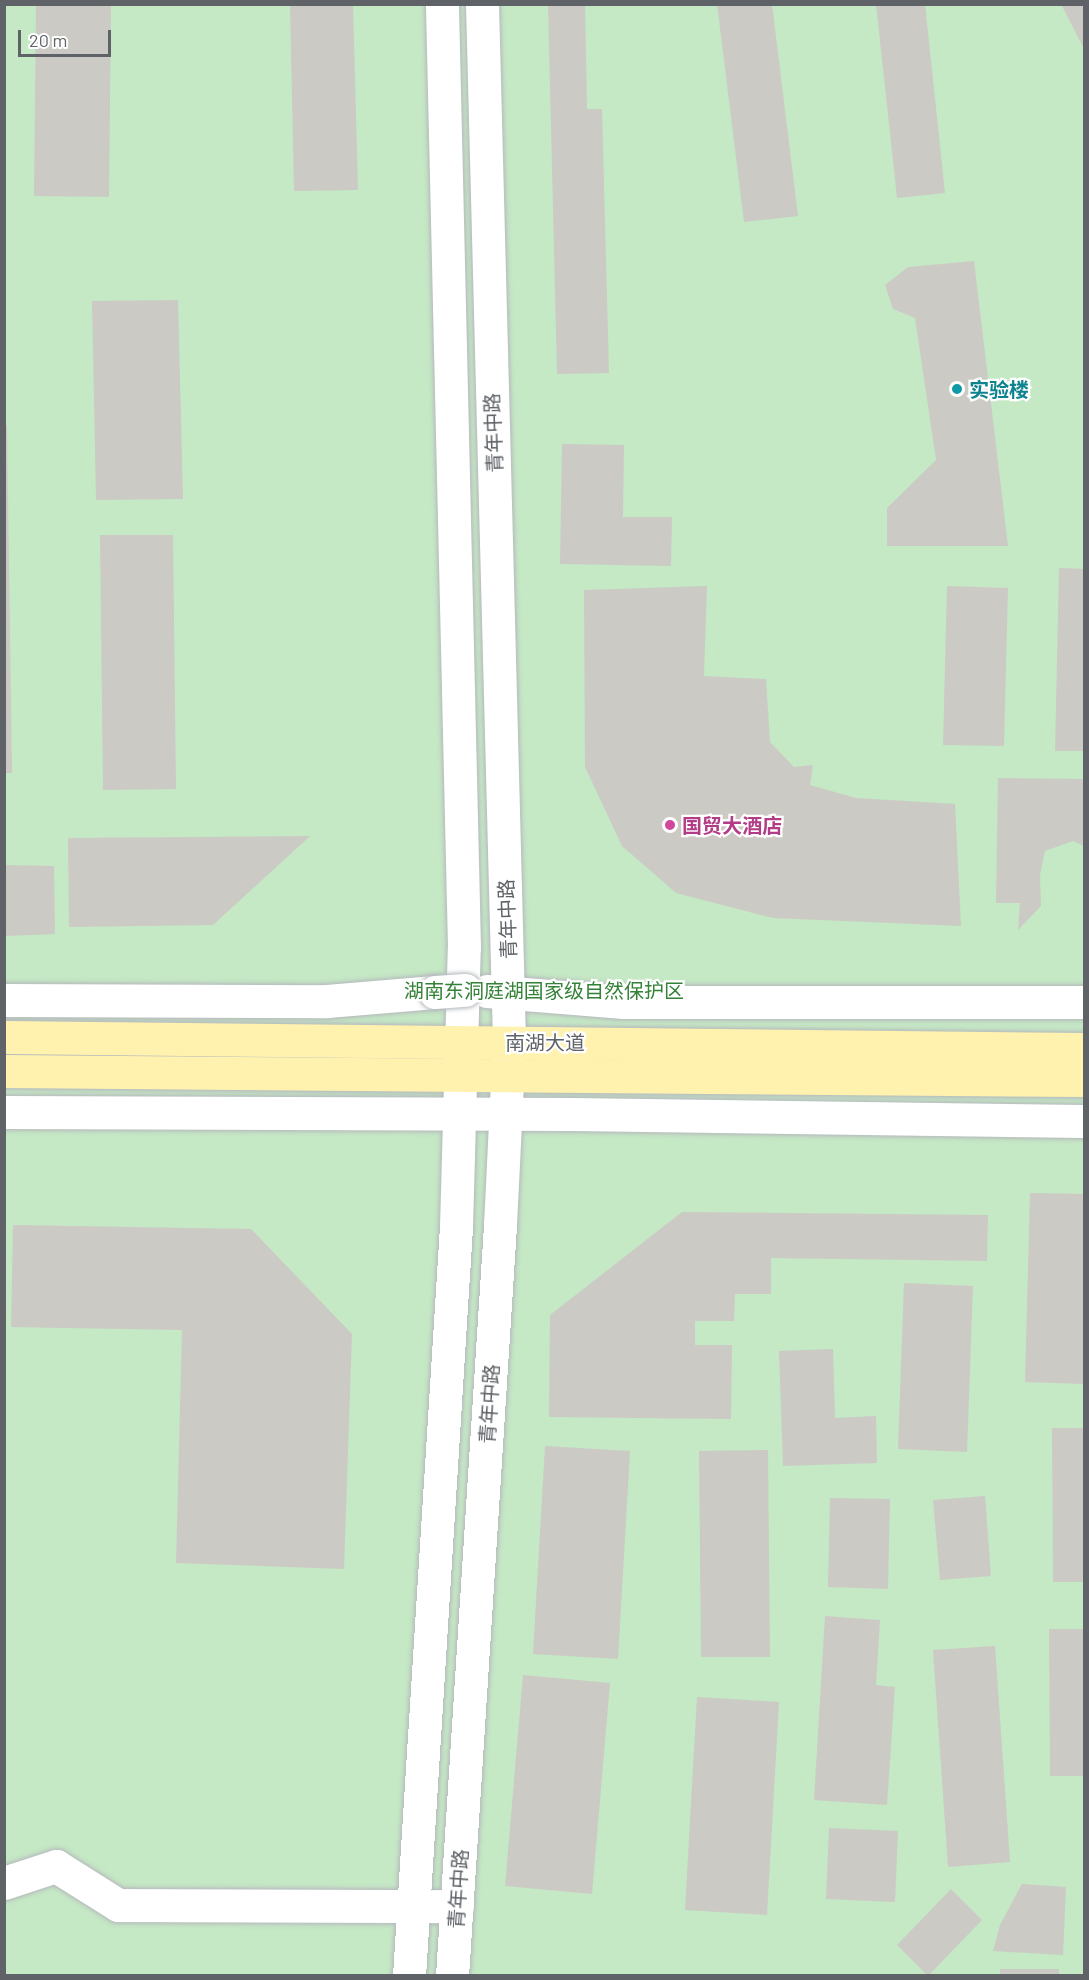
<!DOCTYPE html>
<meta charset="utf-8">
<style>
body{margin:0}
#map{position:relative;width:1089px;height:1980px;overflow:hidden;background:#f1efe8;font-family:Barlow,"Noto Sans SC",sans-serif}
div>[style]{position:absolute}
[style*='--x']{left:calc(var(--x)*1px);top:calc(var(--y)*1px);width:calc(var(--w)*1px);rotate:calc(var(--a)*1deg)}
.green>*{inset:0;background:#c5e8c5}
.building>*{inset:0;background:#cccac5}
.roads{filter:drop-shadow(0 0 2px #b5b8bc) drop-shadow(0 0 2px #b5b8bc)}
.street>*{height:33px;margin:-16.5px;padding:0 16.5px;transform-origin:16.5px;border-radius:16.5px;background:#fff}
.secondary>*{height:33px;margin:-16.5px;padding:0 16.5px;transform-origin:16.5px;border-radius:16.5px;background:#fff}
.primary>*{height:33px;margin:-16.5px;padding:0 16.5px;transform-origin:16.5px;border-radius:16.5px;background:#fff2af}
.bridges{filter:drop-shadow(0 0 2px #b6babf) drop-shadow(0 0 2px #b6babf)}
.secondary-bridge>*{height:33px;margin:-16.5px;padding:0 16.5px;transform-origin:16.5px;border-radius:16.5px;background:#fff}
.dots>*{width:16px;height:16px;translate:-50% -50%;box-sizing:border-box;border:3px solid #fff;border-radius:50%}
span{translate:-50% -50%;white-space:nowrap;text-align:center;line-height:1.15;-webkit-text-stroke:4.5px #fff;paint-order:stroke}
.culture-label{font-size:20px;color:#0d838f;font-weight:700}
.left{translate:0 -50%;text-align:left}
.street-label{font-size:20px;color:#5f6368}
.hotel-label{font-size:20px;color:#b23c85;font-weight:700}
.park-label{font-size:20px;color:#348238}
.frame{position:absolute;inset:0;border:6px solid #5f6368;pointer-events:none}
.scale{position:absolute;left:18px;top:30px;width:93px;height:27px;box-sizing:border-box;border:3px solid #5f6368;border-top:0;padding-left:8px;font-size:18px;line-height:21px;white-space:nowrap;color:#5f6368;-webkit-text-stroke:4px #fff;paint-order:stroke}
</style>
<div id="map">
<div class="green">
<div style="clip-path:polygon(5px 5px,1084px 5px,1084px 1975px,5px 1976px)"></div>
</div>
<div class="building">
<div style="clip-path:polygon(36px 4px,111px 4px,109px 197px,34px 196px)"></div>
<div style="clip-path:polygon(290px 4px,353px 4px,358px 190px,294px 191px)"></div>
<div style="clip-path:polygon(548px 4px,585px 4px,587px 109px,602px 109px,609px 373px,557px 374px)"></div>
<div style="clip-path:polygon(717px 4px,772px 4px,798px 216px,744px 222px)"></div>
<div style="clip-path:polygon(876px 4px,925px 4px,945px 193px,897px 198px)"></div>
<div style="clip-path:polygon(1061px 4px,1084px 4px,1084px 49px)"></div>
<div style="clip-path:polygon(974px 261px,1008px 546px,887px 546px,887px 508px,936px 460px,915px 318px,893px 309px,885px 285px,908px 267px)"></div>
<div style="clip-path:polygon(178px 300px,183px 499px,96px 500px,92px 301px)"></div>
<div style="clip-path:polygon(4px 425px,7px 425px,12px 773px,4px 773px)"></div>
<div style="clip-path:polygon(562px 444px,624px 445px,623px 517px,672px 517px,671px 566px,560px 564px)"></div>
<div style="clip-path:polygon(100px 535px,173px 535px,176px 789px,103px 790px)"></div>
<div style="clip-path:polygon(1059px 568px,1084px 569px,1084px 751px,1055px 751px)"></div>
<div style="clip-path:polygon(707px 586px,704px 676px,766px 679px,770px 742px,794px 767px,813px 765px,810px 785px,856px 798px,955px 804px,961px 926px,773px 918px,676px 893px,622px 846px,585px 767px,584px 590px)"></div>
<div style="clip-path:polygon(947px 586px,1008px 588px,1004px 746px,943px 745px)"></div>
<div style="clip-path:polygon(998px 778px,1084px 779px,1084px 846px,1073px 841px,1045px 851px,1040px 875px,1041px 906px,1018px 930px,1020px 903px,996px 903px)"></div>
<div style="clip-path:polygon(310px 836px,213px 925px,69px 927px,68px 838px)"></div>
<div style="clip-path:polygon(4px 865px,54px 866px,55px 934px,4px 936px)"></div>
<div style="clip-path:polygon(1030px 1193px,1084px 1194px,1084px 1384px,1025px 1382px)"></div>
<div style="clip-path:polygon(682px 1212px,988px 1215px,987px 1261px,771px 1258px,771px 1294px,735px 1294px,734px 1321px,695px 1321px,695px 1345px,732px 1345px,731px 1419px,549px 1417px,550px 1315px)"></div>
<div style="clip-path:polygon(13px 1225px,251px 1229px,352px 1334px,344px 1569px,176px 1563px,182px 1330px,11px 1327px)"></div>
<div style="clip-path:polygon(904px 1283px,973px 1286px,967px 1452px,898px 1449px)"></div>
<div style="clip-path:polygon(833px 1349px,835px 1418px,876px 1416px,877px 1463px,783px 1466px,779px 1351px)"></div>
<div style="clip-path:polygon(1052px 1428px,1084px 1428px,1084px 1582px,1053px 1582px)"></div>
<div style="clip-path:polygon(545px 1446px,630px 1451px,618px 1659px,533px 1654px)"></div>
<div style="clip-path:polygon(768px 1450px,770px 1657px,701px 1657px,699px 1451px)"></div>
<div style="clip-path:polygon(985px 1496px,991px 1576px,940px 1580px,933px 1500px)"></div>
<div style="clip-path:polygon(830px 1498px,890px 1499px,888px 1589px,828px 1587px)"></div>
<div style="clip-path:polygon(825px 1616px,880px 1620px,876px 1685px,895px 1687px,887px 1805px,814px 1800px)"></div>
<div style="clip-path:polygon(1049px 1629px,1084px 1629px,1084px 1776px,1050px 1776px)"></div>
<div style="clip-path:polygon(995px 1646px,1010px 1862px,948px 1867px,933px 1650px)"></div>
<div style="clip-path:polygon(523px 1675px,610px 1683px,592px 1894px,505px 1886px)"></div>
<div style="clip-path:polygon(697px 1697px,779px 1702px,767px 1915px,685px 1910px)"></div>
<div style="clip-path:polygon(829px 1828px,898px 1831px,895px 1902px,826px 1899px)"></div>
<div style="clip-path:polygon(1022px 1884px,1066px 1887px,1063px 1955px,993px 1951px,1000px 1925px)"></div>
<div style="clip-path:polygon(951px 1889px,982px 1920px,928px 1976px,897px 1945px)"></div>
<div style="clip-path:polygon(1000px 1969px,1059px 1969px,1059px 1976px,1000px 1976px)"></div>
</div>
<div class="roads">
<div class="street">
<div style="--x:4;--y:1883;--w:55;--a:-18.1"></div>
<div style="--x:56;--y:1866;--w:73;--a:32.2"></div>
<div style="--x:118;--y:1905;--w:339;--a:0.2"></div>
</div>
<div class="secondary">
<div style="--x:487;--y:991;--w:137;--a:4.6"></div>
<div style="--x:624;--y:1002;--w:460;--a:0"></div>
<div style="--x:4;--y:1000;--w:323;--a:0.2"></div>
<div style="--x:327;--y:1001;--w:108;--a:-4.8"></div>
<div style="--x:4;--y:1112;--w:568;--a:0.2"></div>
<div style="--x:572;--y:1114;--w:512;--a:0.78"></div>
<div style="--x:409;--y:1976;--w:750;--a:-86.41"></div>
<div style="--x:456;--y:1227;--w:280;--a:-88.4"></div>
<div style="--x:464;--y:947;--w:943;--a:-91.34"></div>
<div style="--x:452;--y:1976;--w:753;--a:-86.34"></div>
<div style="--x:500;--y:1225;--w:183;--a:-87.2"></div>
<div style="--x:509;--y:1042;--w:1038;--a:-91.49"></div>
</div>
<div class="primary">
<div style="--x:4;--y:1037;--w:1080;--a:0.64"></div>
<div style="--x:4;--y:1071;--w:1080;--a:0.48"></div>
</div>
</div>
<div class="bridges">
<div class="secondary-bridge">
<div style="--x:435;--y:992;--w:30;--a:-4"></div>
</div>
</div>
<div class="dots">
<div style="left:957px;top:389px;background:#0f9aa8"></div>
<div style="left:670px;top:825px;background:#d1479c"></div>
</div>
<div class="culture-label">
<span class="left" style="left:969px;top:389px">实验楼</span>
</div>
<div class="street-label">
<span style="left:493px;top:433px;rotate:-92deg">青年中路</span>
<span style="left:507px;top:919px;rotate:-92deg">青年中路</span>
<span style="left:545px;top:1042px">南湖大道</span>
<span style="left:489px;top:1404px;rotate:-86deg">青年中路</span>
<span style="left:458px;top:1889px;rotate:-86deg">青年中路</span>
</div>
<div class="hotel-label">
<span class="left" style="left:682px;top:825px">国贸大酒店</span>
</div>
<div class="park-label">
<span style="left:544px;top:990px">湖南东洞庭湖国家级自然保护区</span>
</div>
<div class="frame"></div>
<div class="scale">20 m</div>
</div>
